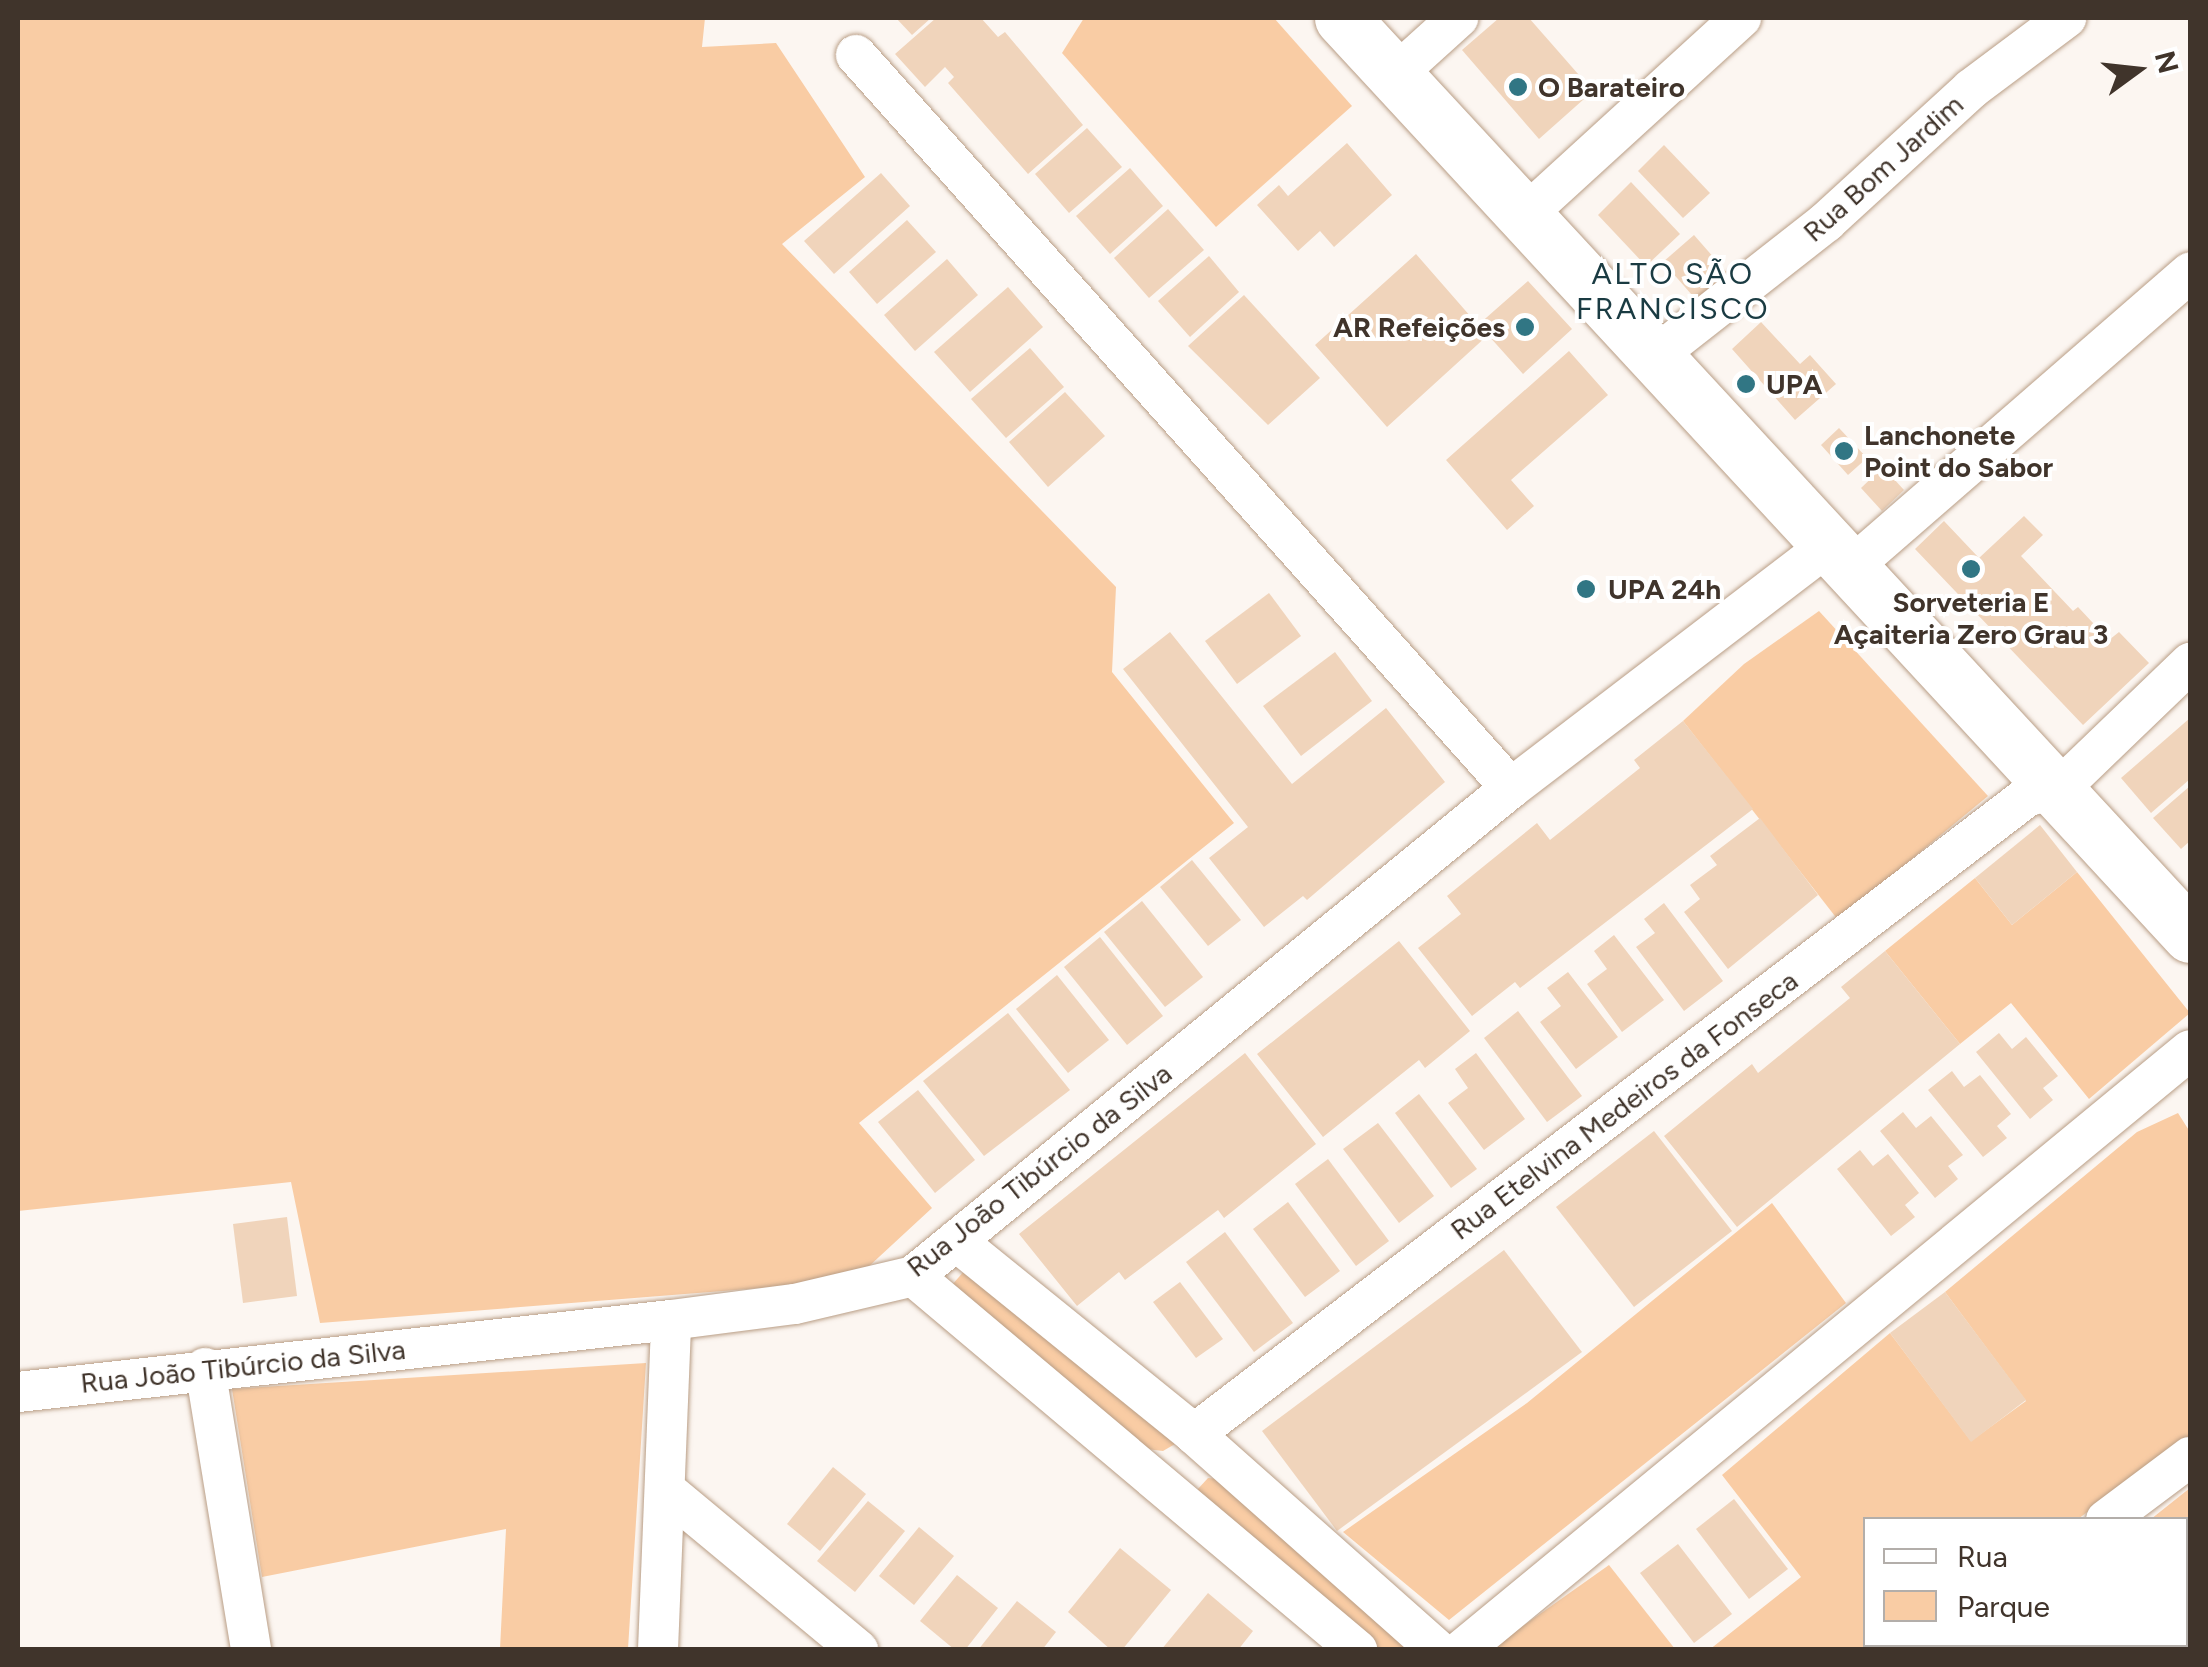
<!DOCTYPE html>
<meta charset="utf-8">
<style>
body{margin:0}
#map{position:relative;width:2208px;height:1667px;overflow:hidden;background:#fcf6f1;font-family:Figtree,sans-serif}
div>[style]{position:absolute}
[style*='--x']{left:calc(var(--x)*1px);top:calc(var(--y)*1px);width:calc(var(--w)*1px);rotate:calc(var(--a)*1deg)}
.green>*{inset:0;background:#f9cca4}
.building>*{inset:0;background:#f0d4bb}
.roads{filter:drop-shadow(0 0 2px #b99e86) drop-shadow(0 0 2px #b99e86)}
.street>*{height:40px;margin:-20px;padding:0 20px;transform-origin:20px;border-radius:20px;background:#fff}
.secondary>*{height:55px;margin:-27.5px;padding:0 27.5px;transform-origin:27.5px;border-radius:27.5px;background:#fff}
.dots>*{width:28px;height:28px;translate:-50% -50%;box-sizing:border-box;border:5px solid #fff;border-radius:50%}
span{translate:-50% -50%;white-space:nowrap;text-align:center;line-height:1.15;-webkit-text-stroke:8px #fff;paint-order:stroke}
.poi-label{font-size:28px;color:#40342b;font-weight:700}
.left{translate:0 -50%;text-align:left}
.right{translate:-100% -50%;text-align:right}
.street-label{font-size:28px;color:#40342b}
.neighbourhood-label{font-size:30px;color:#1a3b42;letter-spacing:2.5px}
.frame{position:absolute;inset:0;border:20px solid #40342b;pointer-events:none}
.legend{position:absolute;left:1863px;top:1517px;width:325px;height:130px;box-sizing:border-box;background:#fff;border:2px solid #b3aeaa;margin:0;padding:12px 18px;list-style:none;font-size:30px;color:#40342b}
.legend li{display:flex;align-items:center;gap:20px;height:50px}
.legend b{width:50px;border:2px solid #b3aeaa}
.north{position:absolute;left:2088px;top:20px;width:100px;height:100px;-webkit-text-stroke:8px #fff;paint-order:stroke;rotate:75deg;font-size:28px;font-weight:700;line-height:40px;text-align:center;color:#40342b}
.north::after{content:'';display:block;margin:auto;width:35px;height:45px;background:#40342b;clip-path:polygon(50% 0,100% 100%,50% 72%,0 100%)}
</style>
<div id="map">
<div class="green">
<div style="clip-path:polygon(18px 18px,705px 18px,702px 47px,776px 43px,865px 177px,782px 244px,1116px 587px,1112px 672px,1234px 823px,859px 1123px,932px 1208px,866px 1269px,812px 1284px,320px 1323px,291px 1182px,18px 1211px)"></div>
<div style="clip-path:polygon(1084px 18px,1274px 18px,1352px 106px,1216px 227px,1062px 53px)"></div>
<div style="clip-path:polygon(1819px 611px,1988px 796px,1838px 920px,1683px 721px,1744px 664px)"></div>
<div style="clip-path:polygon(2077px 872px,2190px 1013px,2089px 1099px,2011px 1003px,1960px 1044px,1885px 951px,1975px 878px,2012px 925px)"></div>
<div style="clip-path:polygon(2178px 1113px,2190px 1132px,2190px 1435px,2078px 1519px,1866px 1520px,1866px 1644px,1912px 1645px,1906px 1649px,1709px 1650px,1801px 1577px,1722px 1475px,1890px 1333px,1971px 1441px,2026px 1401px,1945px 1292px,2137px 1132px)"></div>
<div style="clip-path:polygon(1772px 1203px,1846px 1303px,1449px 1620px,1343px 1532px,1527px 1403px)"></div>
<div style="clip-path:polygon(965px 1270px,1175px 1444px,1163px 1451px,1146px 1449px,952px 1285px)"></div>
<div style="clip-path:polygon(646px 1363px,628px 1649px,500px 1649px,506px 1529px,262px 1577px,232px 1389px)"></div>
<div style="clip-path:polygon(1208px 1478px,1219px 1479px,1410px 1649px,1379px 1649px,1202px 1506px,1197px 1490px)"></div>
<div style="clip-path:polygon(2190px 1488px,2190px 1599px,2186px 1602px,2186px 1520px,2151px 1519px)"></div>
<div style="clip-path:polygon(1609px 1565px,1675px 1649px,1489px 1650px)"></div>
<div style="clip-path:polygon(1992px 1645px,1992px 1644px,2122px 1645px,1986px 1649px)"></div>
</div>
<div class="building">
<div style="clip-path:polygon(896px 18px,931px 18px,912px 35px)"></div>
<div style="clip-path:polygon(936px 18px,981px 18px,998px 37px,1005px 32px,1083px 125px,1028px 174px,948px 83px,954px 77px,945px 67px,925px 87px,895px 54px)"></div>
<div style="clip-path:polygon(1499px 18px,1529px 18px,1593px 91px,1539px 139px,1462px 50px)"></div>
<div style="clip-path:polygon(1087px 128px,1122px 167px,1069px 213px,1035px 174px)"></div>
<div style="clip-path:polygon(1347px 143px,1392px 195px,1334px 247px,1320px 231px,1298px 251px,1257px 205px,1279px 185px,1288px 196px)"></div>
<div style="clip-path:polygon(1664px 145px,1710px 193px,1683px 218px,1638px 171px)"></div>
<div style="clip-path:polygon(1130px 168px,1163px 206px,1110px 254px,1076px 216px)"></div>
<div style="clip-path:polygon(881px 173px,910px 206px,834px 274px,804px 241px)"></div>
<div style="clip-path:polygon(1631px 182px,1680px 234px,1646px 266px,1598px 215px)"></div>
<div style="clip-path:polygon(1168px 209px,1204px 250px,1149px 298px,1114px 258px)"></div>
<div style="clip-path:polygon(907px 220px,936px 252px,877px 304px,849px 272px)"></div>
<div style="clip-path:polygon(1694px 235px,1729px 275px,1699px 303px,1663px 262px)"></div>
<div style="clip-path:polygon(1416px 254px,1478px 325px,1528px 281px,1572px 329px,1523px 374px,1488px 335px,1387px 427px,1315px 345px)"></div>
<div style="clip-path:polygon(1209px 256px,1239px 292px,1190px 337px,1158px 301px)"></div>
<div style="clip-path:polygon(947px 259px,978px 295px,915px 351px,884px 315px)"></div>
<div style="clip-path:polygon(1008px 287px,1043px 327px,970px 392px,934px 352px)"></div>
<div style="clip-path:polygon(1244px 295px,1320px 378px,1268px 425px,1188px 346px)"></div>
<div style="clip-path:polygon(1761px 322px,1800px 364px,1810px 355px,1836px 384px,1795px 420px,1732px 349px)"></div>
<div style="clip-path:polygon(1030px 348px,1064px 387px,1006px 438px,971px 399px)"></div>
<div style="clip-path:polygon(1569px 351px,1608px 395px,1511px 480px,1534px 506px,1507px 530px,1446px 460px)"></div>
<div style="clip-path:polygon(1065px 392px,1105px 436px,1048px 487px,1009px 442px)"></div>
<div style="clip-path:polygon(1839px 428px,1867px 458px,1848px 475px,1821px 445px)"></div>
<div style="clip-path:polygon(1883px 467px,1904px 490px,1882px 511px,1861px 488px)"></div>
<div style="clip-path:polygon(2024px 516px,2043px 535px,2021px 556px,2073px 611px,2078px 607px,2109px 640px,2119px 632px,2149px 663px,2083px 725px,1915px 549px,1944px 521px,1979px 558px)"></div>
<div style="clip-path:polygon(1269px 593px,1301px 636px,1237px 684px,1205px 641px)"></div>
<div style="clip-path:polygon(1170px 632px,1292px 784px,1386px 708px,1445px 782px,1307px 900px,1303px 896px,1264px 927px,1209px 858px,1248px 827px,1123px 669px)"></div>
<div style="clip-path:polygon(1335px 652px,1372px 701px,1301px 756px,1263px 706px)"></div>
<div style="clip-path:polygon(2190px 718px,2190px 779px,2151px 813px,2121px 778px)"></div>
<div style="clip-path:polygon(1683px 721px,1753px 809px,1520px 988px,1515px 982px,1472px 1016px,1418px 948px,1461px 914px,1447px 896px,1537px 823px,1550px 840px,1640px 768px,1634px 760px)"></div>
<div style="clip-path:polygon(2190px 786px,2190px 841px,2181px 849px,2153px 818px)"></div>
<div style="clip-path:polygon(1760px 818px,1818px 895px,1728px 969px,1684px 912px,1700px 899px,1690px 885px,1717px 865px,1710px 856px)"></div>
<div style="clip-path:polygon(2040px 825px,2077px 872px,2012px 925px,1975px 878px)"></div>
<div style="clip-path:polygon(1192px 860px,1241px 920px,1208px 946px,1160px 887px)"></div>
<div style="clip-path:polygon(1142px 901px,1203px 977px,1165px 1007px,1104px 932px)"></div>
<div style="clip-path:polygon(1664px 903px,1723px 981px,1684px 1011px,1636px 947px,1655px 933px,1644px 919px)"></div>
<div style="clip-path:polygon(1614px 935px,1664px 1000px,1622px 1032px,1587px 984px,1607px 969px,1594px 951px)"></div>
<div style="clip-path:polygon(1100px 937px,1163px 1016px,1127px 1045px,1064px 967px)"></div>
<div style="clip-path:polygon(1399px 941px,1470px 1031px,1425px 1068px,1419px 1060px,1323px 1137px,1257px 1054px)"></div>
<div style="clip-path:polygon(1885px 951px,1960px 1044px,1737px 1227px,1664px 1136px,1752px 1064px,1758px 1073px,1850px 998px,1841px 987px)"></div>
<div style="clip-path:polygon(1568px 972px,1618px 1037px,1576px 1069px,1540px 1022px,1561px 1006px,1547px 988px)"></div>
<div style="clip-path:polygon(1057px 975px,1109px 1040px,1068px 1073px,1016px 1009px)"></div>
<div style="clip-path:polygon(1518px 1011px,1582px 1096px,1547px 1122px,1484px 1038px)"></div>
<div style="clip-path:polygon(1008px 1013px,1070px 1090px,984px 1156px,923px 1081px)"></div>
<div style="clip-path:polygon(1999px 1033px,2012px 1049px,2026px 1037px,2058px 1076px,2043px 1088px,2053px 1100px,2030px 1119px,1976px 1052px)"></div>
<div style="clip-path:polygon(1245px 1053px,1316px 1144px,1224px 1218px,1218px 1210px,1125px 1280px,1119px 1272px,1077px 1306px,1019px 1234px)"></div>
<div style="clip-path:polygon(1476px 1053px,1525px 1119px,1484px 1150px,1448px 1103px,1468px 1088px,1455px 1069px)"></div>
<div style="clip-path:polygon(1952px 1071px,1964px 1087px,1980px 1075px,2011px 1114px,1997px 1126px,2007px 1138px,1983px 1157px,1928px 1090px)"></div>
<div style="clip-path:polygon(918px 1090px,975px 1160px,935px 1193px,878px 1122px)"></div>
<div style="clip-path:polygon(1419px 1094px,1477px 1169px,1451px 1188px,1395px 1113px)"></div>
<div style="clip-path:polygon(1903px 1112px,1916px 1128px,1931px 1116px,1963px 1155px,1948px 1166px,1958px 1179px,1935px 1198px,1880px 1131px)"></div>
<div style="clip-path:polygon(1378px 1123px,1434px 1196px,1399px 1223px,1343px 1149px)"></div>
<div style="clip-path:polygon(1654px 1131px,1732px 1231px,1634px 1307px,1556px 1207px)"></div>
<div style="clip-path:polygon(1860px 1150px,1873px 1166px,1888px 1154px,1919px 1193px,1905px 1205px,1915px 1217px,1891px 1236px,1837px 1169px)"></div>
<div style="clip-path:polygon(1328px 1159px,1389px 1241px,1356px 1266px,1295px 1184px)"></div>
<div style="clip-path:polygon(1288px 1202px,1340px 1271px,1305px 1297px,1253px 1229px)"></div>
<div style="clip-path:polygon(287px 1217px,297px 1296px,243px 1303px,233px 1224px)"></div>
<div style="clip-path:polygon(1225px 1232px,1293px 1323px,1254px 1352px,1186px 1262px)"></div>
<div style="clip-path:polygon(1504px 1250px,1582px 1352px,1337px 1531px,1262px 1431px)"></div>
<div style="clip-path:polygon(1180px 1282px,1223px 1339px,1196px 1358px,1153px 1302px)"></div>
<div style="clip-path:polygon(1945px 1292px,2026px 1400px,1971px 1442px,1890px 1333px)"></div>
<div style="clip-path:polygon(833px 1467px,866px 1494px,820px 1551px,787px 1524px)"></div>
<div style="clip-path:polygon(1734px 1499px,1788px 1569px,1749px 1599px,1696px 1529px)"></div>
<div style="clip-path:polygon(868px 1501px,905px 1531px,855px 1592px,817px 1561px)"></div>
<div style="clip-path:polygon(919px 1527px,954px 1556px,914px 1605px,879px 1576px)"></div>
<div style="clip-path:polygon(1678px 1544px,1732px 1614px,1694px 1643px,1640px 1573px)"></div>
<div style="clip-path:polygon(1120px 1548px,1171px 1590px,1122px 1650px,1111px 1650px,1068px 1612px)"></div>
<div style="clip-path:polygon(957px 1575px,998px 1608px,965px 1650px,955px 1650px,920px 1621px)"></div>
<div style="clip-path:polygon(1208px 1593px,1253px 1631px,1238px 1650px,1161px 1650px)"></div>
<div style="clip-path:polygon(2190px 1599px,2190px 1650px,2115px 1650px,2186px 1644px)"></div>
<div style="clip-path:polygon(1017px 1601px,1056px 1632px,1042px 1650px,978px 1650px)"></div>
</div>
<div class="roads">
<div class="street">
<div style="--x:856;--y:55;--w:983;--a:48.22"></div>
<div style="--x:1396;--y:74;--w:84;--a:-42.1"></div>
<div style="--x:1524;--y:216;--w:294;--a:-42.4"></div>
<div style="--x:1654;--y:357;--w:219;--a:-38.1"></div>
<div style="--x:1826;--y:222;--w:197;--a:-42.5"></div>
<div style="--x:1971;--y:89;--w:119;--a:-36.8"></div>
<div style="--x:1849;--y:569;--w:452;--a:-41"></div>
<div style="--x:956;--y:1241;--w:306;--a:39"></div>
<div style="--x:1194;--y:1434;--w:325;--a:41.6"></div>
<div style="--x:913;--y:1276;--w:581;--a:40.11"></div>
<div style="--x:205;--y:1368;--w:286;--a:80.7"></div>
<div style="--x:18;--y:1392;--w:657;--a:-6.29"></div>
<div style="--x:671;--y:1320;--w:125;--a:-7.4"></div>
<div style="--x:795;--y:1304;--w:121;--a:-13.3"></div>
<div style="--x:913;--y:1276;--w:772;--a:-39.22"></div>
<div style="--x:1511;--y:788;--w:399;--a:-37.4"></div>
<div style="--x:1194;--y:1434;--w:1050;--a:-37.42"></div>
<div style="--x:2028;--y:796;--w:32;--a:-13"></div>
<div style="--x:2059;--y:789;--w:182;--a:-43.9"></div>
<div style="--x:669;--y:1493;--w:246;--a:39.7"></div>
<div style="--x:2106;--y:1520;--w:105;--a:-36.9"></div>
<div style="--x:658;--y:1650;--w:330;--a:-87.7"></div>
<div style="--x:1462;--y:1650;--w:943;--a:-39.49"></div>
<div style="--x:1931;--y:1650;--w:9;--a:-41"></div>
</div>
<div class="secondary">
<div style="--x:1342;--y:18;--w:1249;--a:47.24"></div>
</div>
</div>
<div class="dots">
<div style="left:1518px;top:87px;background:#317684"></div>
<div style="left:1525px;top:327px;background:#317684"></div>
<div style="left:1746px;top:384px;background:#317684"></div>
<div style="left:1844px;top:451px;background:#317684"></div>
<div style="left:1971px;top:569px;background:#317684"></div>
<div style="left:1586px;top:589px;background:#317684"></div>
</div>
<div class="poi-label">
<span class="left" style="left:1538px;top:87px">O Barateiro</span>
<span class="right" style="left:1505px;top:327px">AR Refeições</span>
<span class="left" style="left:1766px;top:384px">UPA</span>
<span class="left" style="left:1864px;top:451px">Lanchonete<br>Point do Sabor</span>
<span class="left" style="left:1608px;top:589px">UPA 24h</span>
<span style="left:1971px;top:618px">Sorveteria E<br>Açaiteria Zero Grau 3</span>
</div>
<div class="street-label">
<span style="left:1883px;top:168px;rotate:-42deg">Rua Bom Jardim</span>
<span style="left:1624px;top:1105px;rotate:-37deg">Rua Etelvina Medeiros da Fonseca</span>
<span style="left:1039px;top:1170px;rotate:-38deg">Rua João Tibúrcio da Silva</span>
<span style="left:243px;top:1366px;rotate:-6deg">Rua João Tibúrcio da Silva</span>
</div>
<div class="neighbourhood-label">
<span style="left:1673px;top:291px">ALTO SÃO<br>FRANCISCO</span>
</div>
<div class="frame"></div>
<ul class="legend">
<li><b style="height:12px;background:#fff"></b>Rua</li>
<li><b style="height:28px;background:#f9cca4"></b>Parque</li>
</ul>
<div class="north">N</div>
</div>
